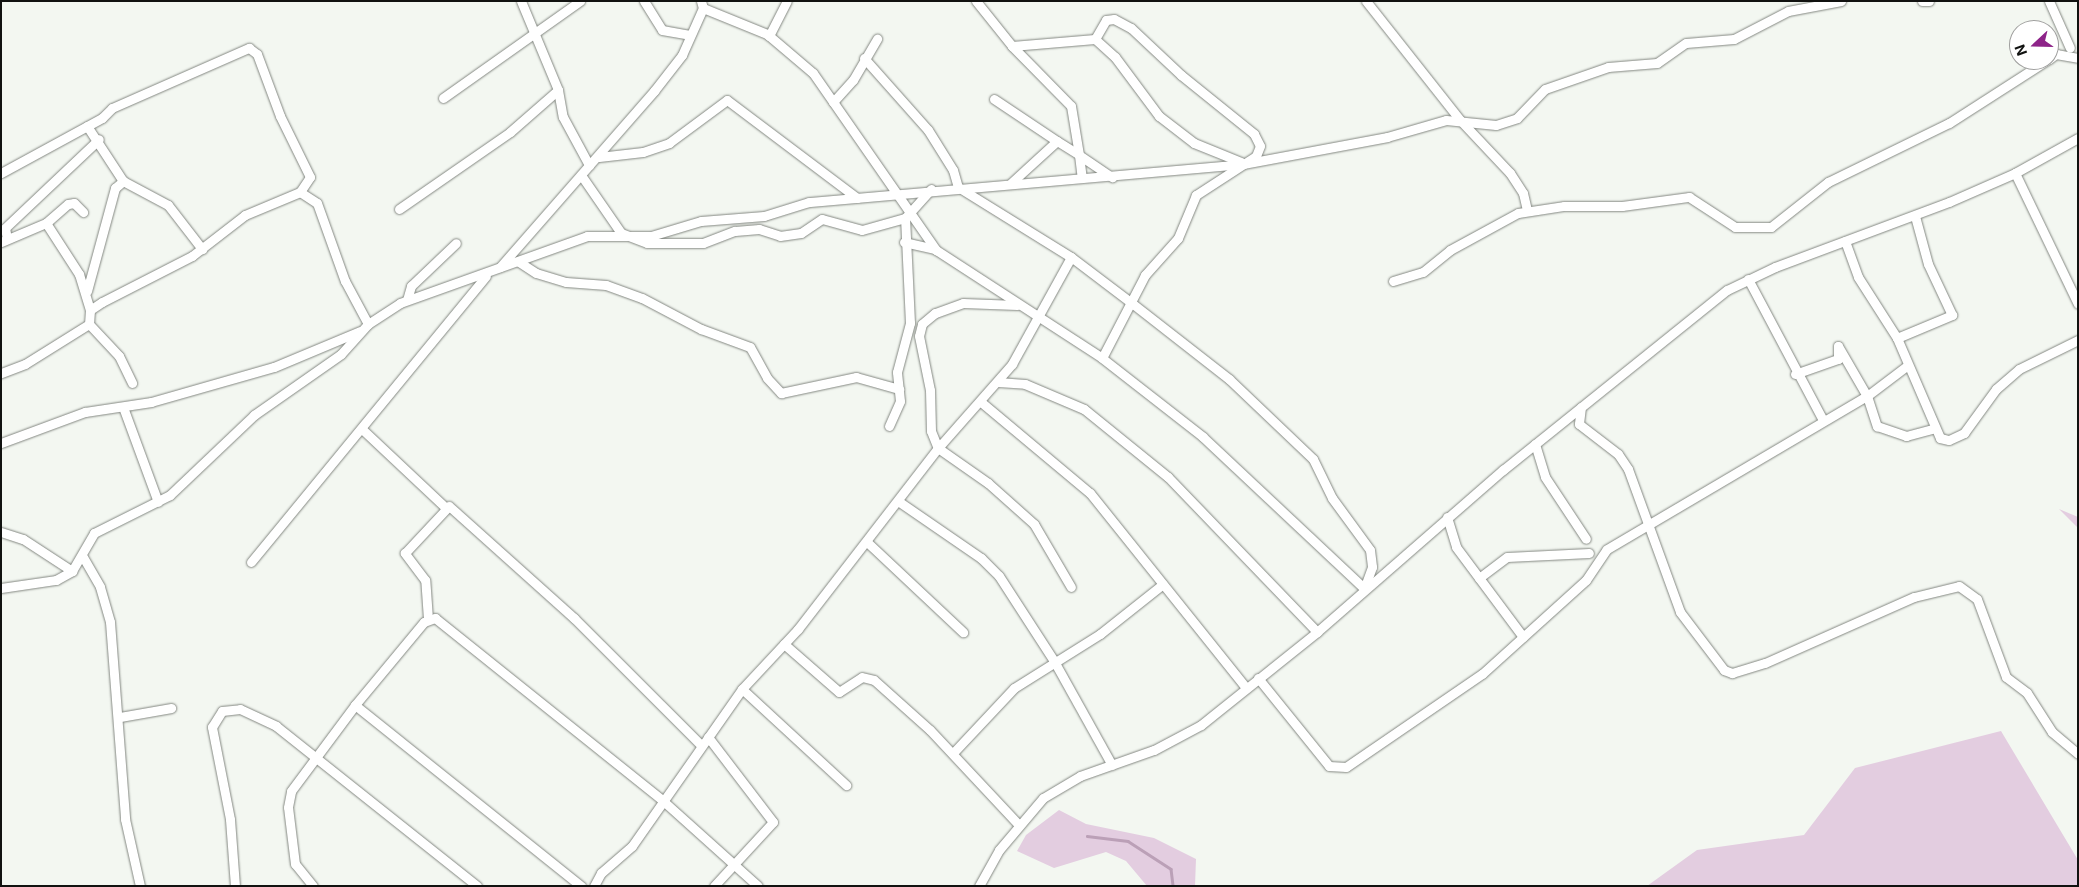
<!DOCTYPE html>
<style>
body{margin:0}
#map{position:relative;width:2079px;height:887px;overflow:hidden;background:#f3f7f1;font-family:Inter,sans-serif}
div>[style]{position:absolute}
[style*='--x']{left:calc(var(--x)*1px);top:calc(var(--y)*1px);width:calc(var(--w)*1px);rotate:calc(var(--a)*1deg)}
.green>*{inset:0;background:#e3cde0}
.stream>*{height:2.5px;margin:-1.25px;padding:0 1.25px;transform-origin:1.25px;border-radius:1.25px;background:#bba0b7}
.roads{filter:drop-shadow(0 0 1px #838781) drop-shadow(0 0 1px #838781)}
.minor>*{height:9px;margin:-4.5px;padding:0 4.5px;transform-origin:4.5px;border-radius:4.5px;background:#fff}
span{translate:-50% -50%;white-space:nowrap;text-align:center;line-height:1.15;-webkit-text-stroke:4.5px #fff;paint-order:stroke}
.frame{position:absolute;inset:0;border:2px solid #111210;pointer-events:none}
.north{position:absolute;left:2009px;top:20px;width:50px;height:50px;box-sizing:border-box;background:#fff;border:1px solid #a0a09f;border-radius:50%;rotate:249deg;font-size:14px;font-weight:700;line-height:20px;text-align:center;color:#111210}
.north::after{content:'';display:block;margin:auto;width:18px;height:22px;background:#8e2489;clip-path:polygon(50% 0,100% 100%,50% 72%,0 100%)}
</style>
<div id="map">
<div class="green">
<div style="clip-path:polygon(2059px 509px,2078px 517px,2078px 528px)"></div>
<div style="clip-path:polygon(2001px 731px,2078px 860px,2078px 886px,1647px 886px,1697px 850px,1804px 835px,1855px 768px)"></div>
<div style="clip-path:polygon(1059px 810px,1086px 824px,1154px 838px,1196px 859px,1195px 886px,1147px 886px,1126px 861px,1106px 852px,1054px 868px,1017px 851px,1026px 835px)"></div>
</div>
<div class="stream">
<div style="--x:1087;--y:836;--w:41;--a:7"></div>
<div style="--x:1128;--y:841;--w:51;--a:33.1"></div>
<div style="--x:1171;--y:869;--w:17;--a:83"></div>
</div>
<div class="roads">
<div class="minor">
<div style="--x:521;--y:1;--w:96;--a:67.4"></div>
<div style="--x:558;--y:90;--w:27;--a:80"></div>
<div style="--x:563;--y:117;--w:55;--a:61.6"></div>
<div style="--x:644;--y:1;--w:34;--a:58"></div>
<div style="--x:662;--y:30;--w:28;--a:10"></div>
<div style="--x:701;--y:1;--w:7;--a:74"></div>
<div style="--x:703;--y:8;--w:69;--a:22.1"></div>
<div style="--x:767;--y:34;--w:60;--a:40.3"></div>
<div style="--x:813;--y:73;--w:216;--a:55.2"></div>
<div style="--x:936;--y:250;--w:198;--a:33"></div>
<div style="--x:1102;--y:358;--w:128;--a:38"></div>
<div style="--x:1203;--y:437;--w:221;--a:43.2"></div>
<div style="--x:976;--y:1;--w:58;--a:51.3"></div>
<div style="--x:1012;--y:46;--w:84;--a:45.5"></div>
<div style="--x:1071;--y:106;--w:50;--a:80.7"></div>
<div style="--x:1079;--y:155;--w:40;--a:34"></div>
<div style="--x:1366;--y:1;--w:152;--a:51.7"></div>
<div style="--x:1460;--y:120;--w:73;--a:46.7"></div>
<div style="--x:1510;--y:173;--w:24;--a:57"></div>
<div style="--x:1523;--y:193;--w:18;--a:77"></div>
<div style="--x:1922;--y:1;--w:7;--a:0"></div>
<div style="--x:2049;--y:1;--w:51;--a:65.9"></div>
<div style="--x:769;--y:36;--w:39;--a:-63"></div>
<div style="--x:1095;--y:39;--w:22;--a:-60"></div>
<div style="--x:1106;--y:20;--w:8;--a:-7"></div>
<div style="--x:1114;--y:19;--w:19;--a:28"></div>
<div style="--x:1131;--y:28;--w:69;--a:43.2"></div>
<div style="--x:1181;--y:75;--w:94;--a:38.9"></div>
<div style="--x:1254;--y:134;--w:13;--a:63"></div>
<div style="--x:1260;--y:146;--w:11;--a:112"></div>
<div style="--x:1256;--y:156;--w:72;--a:147"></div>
<div style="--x:1196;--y:195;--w:47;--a:112.7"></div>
<div style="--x:1178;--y:238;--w:50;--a:131.7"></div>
<div style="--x:1145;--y:275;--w:93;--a:117.4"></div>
<div style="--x:1012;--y:46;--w:83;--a:-4.8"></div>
<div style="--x:1095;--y:39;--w:27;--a:42"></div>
<div style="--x:1115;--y:57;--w:74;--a:53.3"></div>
<div style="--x:1159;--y:116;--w:44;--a:37.6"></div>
<div style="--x:1194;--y:143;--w:51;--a:22"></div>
<div style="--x:864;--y:58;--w:96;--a:48.4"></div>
<div style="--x:928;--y:130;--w:47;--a:58"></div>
<div style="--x:953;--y:170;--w:18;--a:74"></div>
<div style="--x:958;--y:187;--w:133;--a:31.8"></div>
<div style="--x:1071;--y:257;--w:78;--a:37.2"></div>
<div style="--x:1133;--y:304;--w:122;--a:38"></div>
<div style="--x:1229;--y:379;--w:116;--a:43.6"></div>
<div style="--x:1313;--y:459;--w:43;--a:64"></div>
<div style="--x:1332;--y:498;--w:64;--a:53.8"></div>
<div style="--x:1370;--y:550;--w:17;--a:83"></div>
<div style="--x:1372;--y:567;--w:20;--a:110"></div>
<div style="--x:2049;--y:59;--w:9;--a:-36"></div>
<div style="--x:2056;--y:54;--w:22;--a:10"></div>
<div style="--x:443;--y:98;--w:168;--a:-35.3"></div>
<div style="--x:994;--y:99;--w:76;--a:33.7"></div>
<div style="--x:833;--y:102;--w:30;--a:-48"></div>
<div style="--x:853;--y:80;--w:48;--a:-59.7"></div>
<div style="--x:87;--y:126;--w:66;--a:56.8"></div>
<div style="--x:599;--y:157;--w:44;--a:-6.5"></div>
<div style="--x:643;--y:152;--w:28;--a:-19"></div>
<div style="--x:669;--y:143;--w:72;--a:-36.6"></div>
<div style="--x:727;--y:100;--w:163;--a:37"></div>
<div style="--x:1;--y:173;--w:115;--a:-28.6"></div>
<div style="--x:102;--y:118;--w:14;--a:-45"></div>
<div style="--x:112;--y:108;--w:150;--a:-23.7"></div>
<div style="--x:249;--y:48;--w:10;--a:37"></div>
<div style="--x:257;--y:54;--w:66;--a:69.6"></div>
<div style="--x:280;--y:116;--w:68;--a:63.8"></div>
<div style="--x:310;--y:177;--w:18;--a:124"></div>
<div style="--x:300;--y:192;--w:60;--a:157.3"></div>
<div style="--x:245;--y:215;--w:67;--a:142.3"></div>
<div style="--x:192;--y:256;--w:101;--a:152.9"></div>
<div style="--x:102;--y:302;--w:14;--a:146"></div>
<div style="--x:90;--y:310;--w:14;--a:94"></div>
<div style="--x:89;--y:324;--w:75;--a:148"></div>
<div style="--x:25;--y:364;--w:26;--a:159"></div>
<div style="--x:2015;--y:173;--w:145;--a:64.3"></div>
<div style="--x:581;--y:175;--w:70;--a:55.4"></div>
<div style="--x:621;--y:233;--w:28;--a:21"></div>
<div style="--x:647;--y:243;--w:56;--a:0"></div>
<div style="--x:703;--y:243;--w:34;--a:-21"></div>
<div style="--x:735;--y:231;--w:24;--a:-5"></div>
<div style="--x:759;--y:229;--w:22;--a:18"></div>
<div style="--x:780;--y:236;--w:21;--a:-8"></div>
<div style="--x:801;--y:233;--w:25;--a:-34"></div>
<div style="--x:822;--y:219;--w:41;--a:15.4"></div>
<div style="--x:862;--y:230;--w:45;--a:-15.6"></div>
<div style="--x:1011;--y:183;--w:62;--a:-42.4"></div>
<div style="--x:1057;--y:141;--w:26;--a:32"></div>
<div style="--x:1079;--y:155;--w:23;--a:83"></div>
<div style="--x:300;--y:192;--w:20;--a:33"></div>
<div style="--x:317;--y:203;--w:83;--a:70.3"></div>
<div style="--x:345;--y:281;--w:49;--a:61.9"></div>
<div style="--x:399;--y:209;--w:135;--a:-34.7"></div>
<div style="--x:510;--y:132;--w:64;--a:-41.2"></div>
<div style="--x:46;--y:223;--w:29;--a:-41"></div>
<div style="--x:68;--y:204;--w:6;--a:-9"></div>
<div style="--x:74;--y:203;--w:13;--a:45"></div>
<div style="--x:7;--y:239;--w:11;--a:-100"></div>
<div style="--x:5;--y:228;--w:129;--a:-43.4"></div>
<div style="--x:1845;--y:241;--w:38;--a:70"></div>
<div style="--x:1858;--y:277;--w:72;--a:57.4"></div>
<div style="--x:1897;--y:338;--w:109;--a:66.7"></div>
<div style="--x:1940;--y:438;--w:9;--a:13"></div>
<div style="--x:1949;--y:440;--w:17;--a:-25"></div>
<div style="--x:1964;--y:433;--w:54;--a:-54"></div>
<div style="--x:1996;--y:389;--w:30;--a:-41"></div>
<div style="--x:2019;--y:369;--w:66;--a:-26.2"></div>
<div style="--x:1;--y:242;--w:49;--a:-22.9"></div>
<div style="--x:46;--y:223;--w:61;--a:57.1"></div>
<div style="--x:79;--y:274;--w:38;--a:73"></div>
<div style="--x:904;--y:242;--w:32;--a:13"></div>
<div style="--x:519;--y:262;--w:20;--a:33"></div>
<div style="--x:536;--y:273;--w:31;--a:17"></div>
<div style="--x:566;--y:282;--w:40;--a:4.3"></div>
<div style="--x:606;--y:285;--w:38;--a:20"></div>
<div style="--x:642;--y:298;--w:67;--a:27.7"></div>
<div style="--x:701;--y:329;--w:52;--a:20.2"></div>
<div style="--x:750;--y:347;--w:35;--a:61"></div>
<div style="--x:767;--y:378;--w:21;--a:47"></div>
<div style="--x:781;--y:393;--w:77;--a:-12"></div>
<div style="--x:856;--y:377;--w:45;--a:15.6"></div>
<div style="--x:500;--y:267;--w:234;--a:-48.8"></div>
<div style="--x:654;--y:91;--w:46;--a:-52.1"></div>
<div style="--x:682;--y:55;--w:51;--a:-65.9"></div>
<div style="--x:1748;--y:279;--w:160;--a:62"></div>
<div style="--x:1393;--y:281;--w:31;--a:-17"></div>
<div style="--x:1423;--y:272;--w:35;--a:-39"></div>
<div style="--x:1450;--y:250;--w:77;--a:-28.6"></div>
<div style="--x:1518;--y:213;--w:47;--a:-8.7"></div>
<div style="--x:1564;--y:206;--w:58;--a:0"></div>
<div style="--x:1622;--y:206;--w:68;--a:-7.7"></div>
<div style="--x:1689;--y:197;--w:55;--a:33.1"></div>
<div style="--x:1735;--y:227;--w:36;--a:0"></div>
<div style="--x:1771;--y:227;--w:73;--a:-38.3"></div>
<div style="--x:1828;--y:182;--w:135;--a:-26"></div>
<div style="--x:1949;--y:123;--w:117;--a:-32.7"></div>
<div style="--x:87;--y:291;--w:107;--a:-74.8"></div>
<div style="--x:115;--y:188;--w:11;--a:-41"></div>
<div style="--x:123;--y:181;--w:51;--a:28.1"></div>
<div style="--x:168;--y:205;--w:56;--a:52.3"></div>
<div style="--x:407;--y:300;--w:15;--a:-74"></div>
<div style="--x:411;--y:286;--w:62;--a:-43.7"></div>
<div style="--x:1017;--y:305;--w:54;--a:-177.9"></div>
<div style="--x:963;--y:303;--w:30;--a:160"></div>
<div style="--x:935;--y:313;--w:17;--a:140"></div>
<div style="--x:922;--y:324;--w:12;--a:104"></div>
<div style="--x:919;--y:336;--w:55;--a:78.5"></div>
<div style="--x:930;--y:390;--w:41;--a:88.6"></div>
<div style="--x:931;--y:431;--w:18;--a:68"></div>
<div style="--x:938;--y:448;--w:61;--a:35"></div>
<div style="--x:988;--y:483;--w:62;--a:41.7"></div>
<div style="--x:1034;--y:524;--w:73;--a:59.6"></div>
<div style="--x:89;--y:324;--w:44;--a:46.8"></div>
<div style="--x:119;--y:356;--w:30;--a:64"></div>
<div style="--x:1897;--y:338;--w:60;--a:-22.7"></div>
<div style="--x:1952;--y:315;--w:56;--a:-115.2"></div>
<div style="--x:1928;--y:264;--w:50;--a:-105.2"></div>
<div style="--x:1795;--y:374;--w:46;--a:-19.2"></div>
<div style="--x:1838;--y:359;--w:13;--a:-90"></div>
<div style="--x:1838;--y:346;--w:58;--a:59.9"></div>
<div style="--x:1867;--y:396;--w:32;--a:72"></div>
<div style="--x:1877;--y:426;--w:31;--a:19"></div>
<div style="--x:1906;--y:436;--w:28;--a:-15"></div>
<div style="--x:998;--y:382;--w:27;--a:4"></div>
<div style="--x:1025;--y:384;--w:64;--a:23"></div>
<div style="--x:1084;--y:409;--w:108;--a:39"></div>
<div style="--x:1168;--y:477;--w:215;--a:46.1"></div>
<div style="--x:981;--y:402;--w:142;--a:39.9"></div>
<div style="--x:1090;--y:493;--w:250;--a:51.3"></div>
<div style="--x:123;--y:407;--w:101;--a:69.8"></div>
<div style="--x:1581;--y:407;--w:17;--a:97"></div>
<div style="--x:1579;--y:424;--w:49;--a:37.6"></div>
<div style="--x:1618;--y:454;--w:18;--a:56"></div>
<div style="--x:1628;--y:469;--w:152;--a:70"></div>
<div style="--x:1680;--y:612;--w:73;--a:52.8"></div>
<div style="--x:1724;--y:670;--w:9;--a:21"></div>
<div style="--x:1732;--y:673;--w:34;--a:-17"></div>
<div style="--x:1765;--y:663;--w:163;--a:-23.9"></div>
<div style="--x:1914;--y:597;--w:46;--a:-13.7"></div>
<div style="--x:1959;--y:586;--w:22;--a:36"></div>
<div style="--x:1977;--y:599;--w:83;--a:69.6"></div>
<div style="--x:2006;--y:677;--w:26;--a:37"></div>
<div style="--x:2027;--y:693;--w:46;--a:57.3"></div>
<div style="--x:2052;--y:732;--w:34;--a:40"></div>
<div style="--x:889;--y:426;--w:27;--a:-66"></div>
<div style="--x:900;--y:401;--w:29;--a:-96"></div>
<div style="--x:897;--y:372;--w:51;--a:-75.1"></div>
<div style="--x:910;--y:323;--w:105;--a:-92.7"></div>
<div style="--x:905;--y:218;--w:39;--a:-48"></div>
<div style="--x:363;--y:430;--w:112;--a:43.2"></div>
<div style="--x:1;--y:443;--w:90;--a:-20.3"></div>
<div style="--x:85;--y:412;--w:67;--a:-8.6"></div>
<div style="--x:151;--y:402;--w:128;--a:-15.9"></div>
<div style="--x:274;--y:367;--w:93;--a:-22.7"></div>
<div style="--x:1535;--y:444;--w:34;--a:73"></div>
<div style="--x:1545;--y:477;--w:74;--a:56.5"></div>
<div style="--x:898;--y:501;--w:101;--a:34.5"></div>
<div style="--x:981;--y:558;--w:25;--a:45"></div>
<div style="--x:999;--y:576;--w:101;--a:57.1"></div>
<div style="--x:1054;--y:661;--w:119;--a:60.9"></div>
<div style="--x:1447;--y:517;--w:31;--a:73"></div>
<div style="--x:1456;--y:547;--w:112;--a:53.3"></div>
<div style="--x:1;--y:532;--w:23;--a:18"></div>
<div style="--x:23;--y:539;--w:59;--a:33.1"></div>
<div style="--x:867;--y:542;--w:132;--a:43.2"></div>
<div style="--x:83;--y:557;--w:34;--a:60"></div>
<div style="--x:100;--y:587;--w:36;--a:74"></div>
<div style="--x:110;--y:622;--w:198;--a:85.6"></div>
<div style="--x:125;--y:819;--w:69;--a:77.4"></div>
<div style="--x:251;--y:562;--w:370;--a:-50.6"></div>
<div style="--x:1479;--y:578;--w:35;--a:-37"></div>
<div style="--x:1507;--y:557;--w:82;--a:-2.8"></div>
<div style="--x:1;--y:588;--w:56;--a:-8.3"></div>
<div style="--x:56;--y:580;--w:18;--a:-29"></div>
<div style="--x:72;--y:571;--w:44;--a:-59.9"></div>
<div style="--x:94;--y:533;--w:85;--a:-26.6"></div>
<div style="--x:170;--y:495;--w:116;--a:-43.6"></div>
<div style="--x:254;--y:415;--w:106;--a:-35"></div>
<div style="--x:341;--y:354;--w:40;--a:-48"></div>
<div style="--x:368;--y:324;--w:38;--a:-33"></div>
<div style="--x:400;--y:303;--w:199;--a:-19.7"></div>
<div style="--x:587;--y:236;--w:64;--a:0"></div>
<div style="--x:651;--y:236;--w:52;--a:-16.7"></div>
<div style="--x:701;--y:221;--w:63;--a:-4.5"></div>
<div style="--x:764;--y:216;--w:47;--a:-17.3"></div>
<div style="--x:809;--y:202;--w:436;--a:-5"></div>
<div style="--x:1243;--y:164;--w:147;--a:-10.6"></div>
<div style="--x:1387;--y:137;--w:61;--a:-16.1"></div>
<div style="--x:1446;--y:120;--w:50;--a:5.7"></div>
<div style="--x:1496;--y:125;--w:22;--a:-18"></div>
<div style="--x:1517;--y:118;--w:40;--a:-46"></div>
<div style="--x:1545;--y:89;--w:67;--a:-19.2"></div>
<div style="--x:1608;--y:67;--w:49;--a:-4.7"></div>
<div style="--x:1657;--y:63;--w:35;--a:-35"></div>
<div style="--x:1686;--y:43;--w:48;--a:-4.8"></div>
<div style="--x:1734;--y:39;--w:61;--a:-27.4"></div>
<div style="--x:1788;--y:11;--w:54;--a:-10.7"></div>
<div style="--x:428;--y:619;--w:39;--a:-94"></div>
<div style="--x:425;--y:580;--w:34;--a:-127"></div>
<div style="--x:405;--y:553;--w:64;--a:-46.9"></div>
<div style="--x:449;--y:506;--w:168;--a:41.9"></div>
<div style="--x:574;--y:618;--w:180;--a:45"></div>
<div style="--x:784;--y:644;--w:73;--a:41.1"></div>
<div style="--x:839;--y:692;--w:27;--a:-33"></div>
<div style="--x:862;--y:677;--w:12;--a:14"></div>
<div style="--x:874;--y:680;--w:75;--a:41.8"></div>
<div style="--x:930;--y:730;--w:129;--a:46.9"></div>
<div style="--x:1258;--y:678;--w:113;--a:51.1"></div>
<div style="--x:1329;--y:766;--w:17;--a:3"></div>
<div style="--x:1346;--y:767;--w:165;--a:-34.4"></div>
<div style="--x:1482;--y:674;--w:140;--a:-42.1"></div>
<div style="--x:1586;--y:580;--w:37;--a:-56"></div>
<div style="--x:1607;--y:549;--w:302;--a:-30.5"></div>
<div style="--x:1867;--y:396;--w:51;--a:-37.1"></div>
<div style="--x:742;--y:689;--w:142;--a:42.7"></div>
<div style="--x:355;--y:705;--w:290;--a:38.7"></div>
<div style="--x:120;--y:717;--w:52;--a:-10"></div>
<div style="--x:708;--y:737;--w:107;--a:52.6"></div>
<div style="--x:773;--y:822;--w:87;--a:132.7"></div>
<div style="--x:953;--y:753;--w:89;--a:-46.8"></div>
<div style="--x:1014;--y:688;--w:102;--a:-32.1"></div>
<div style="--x:1100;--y:634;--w:80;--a:-38.4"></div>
<div style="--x:235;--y:886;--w:67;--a:-94.3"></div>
<div style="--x:230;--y:819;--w:94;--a:-101.1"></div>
<div style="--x:212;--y:727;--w:19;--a:-58"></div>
<div style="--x:222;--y:711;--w:18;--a:-6"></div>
<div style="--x:240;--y:709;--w:40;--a:25"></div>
<div style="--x:276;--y:726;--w:257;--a:38.5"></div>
<div style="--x:313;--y:886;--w:28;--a:-129"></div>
<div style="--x:295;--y:864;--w:57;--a:-97"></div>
<div style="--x:288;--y:807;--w:16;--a:-79"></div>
<div style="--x:291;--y:791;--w:107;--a:-53.3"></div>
<div style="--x:355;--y:705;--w:108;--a:-50.3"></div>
<div style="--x:424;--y:622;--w:12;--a:-20"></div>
<div style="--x:435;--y:618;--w:290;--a:38.7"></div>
<div style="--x:661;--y:799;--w:130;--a:41.9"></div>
<div style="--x:594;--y:886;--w:15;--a:-62"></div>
<div style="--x:601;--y:873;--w:41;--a:-41.1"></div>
<div style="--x:632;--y:846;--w:192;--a:-55"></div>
<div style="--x:742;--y:689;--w:82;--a:-47"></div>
<div style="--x:798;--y:629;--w:229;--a:-52.3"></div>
<div style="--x:938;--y:448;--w:112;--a:-48.6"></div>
<div style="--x:1012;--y:364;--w:122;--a:-61.1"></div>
<div style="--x:979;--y:886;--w:41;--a:-60.9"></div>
<div style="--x:999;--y:850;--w:68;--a:-49.8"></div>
<div style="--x:1043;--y:798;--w:43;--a:-30.7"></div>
<div style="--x:1080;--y:776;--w:78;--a:-19.4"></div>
<div style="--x:1154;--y:750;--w:53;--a:-28"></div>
<div style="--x:1201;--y:725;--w:149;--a:-38.7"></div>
<div style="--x:1317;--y:632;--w:247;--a:-41.1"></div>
<div style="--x:1503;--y:470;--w:287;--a:-38.8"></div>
<div style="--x:1727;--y:290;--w:53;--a:-25.6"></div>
<div style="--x:1775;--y:267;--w:186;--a:-20.5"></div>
<div style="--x:1949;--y:202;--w:72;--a:-23.7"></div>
<div style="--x:2015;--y:173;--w:72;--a:-29.1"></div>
</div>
</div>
<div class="frame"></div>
<div class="north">N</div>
</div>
